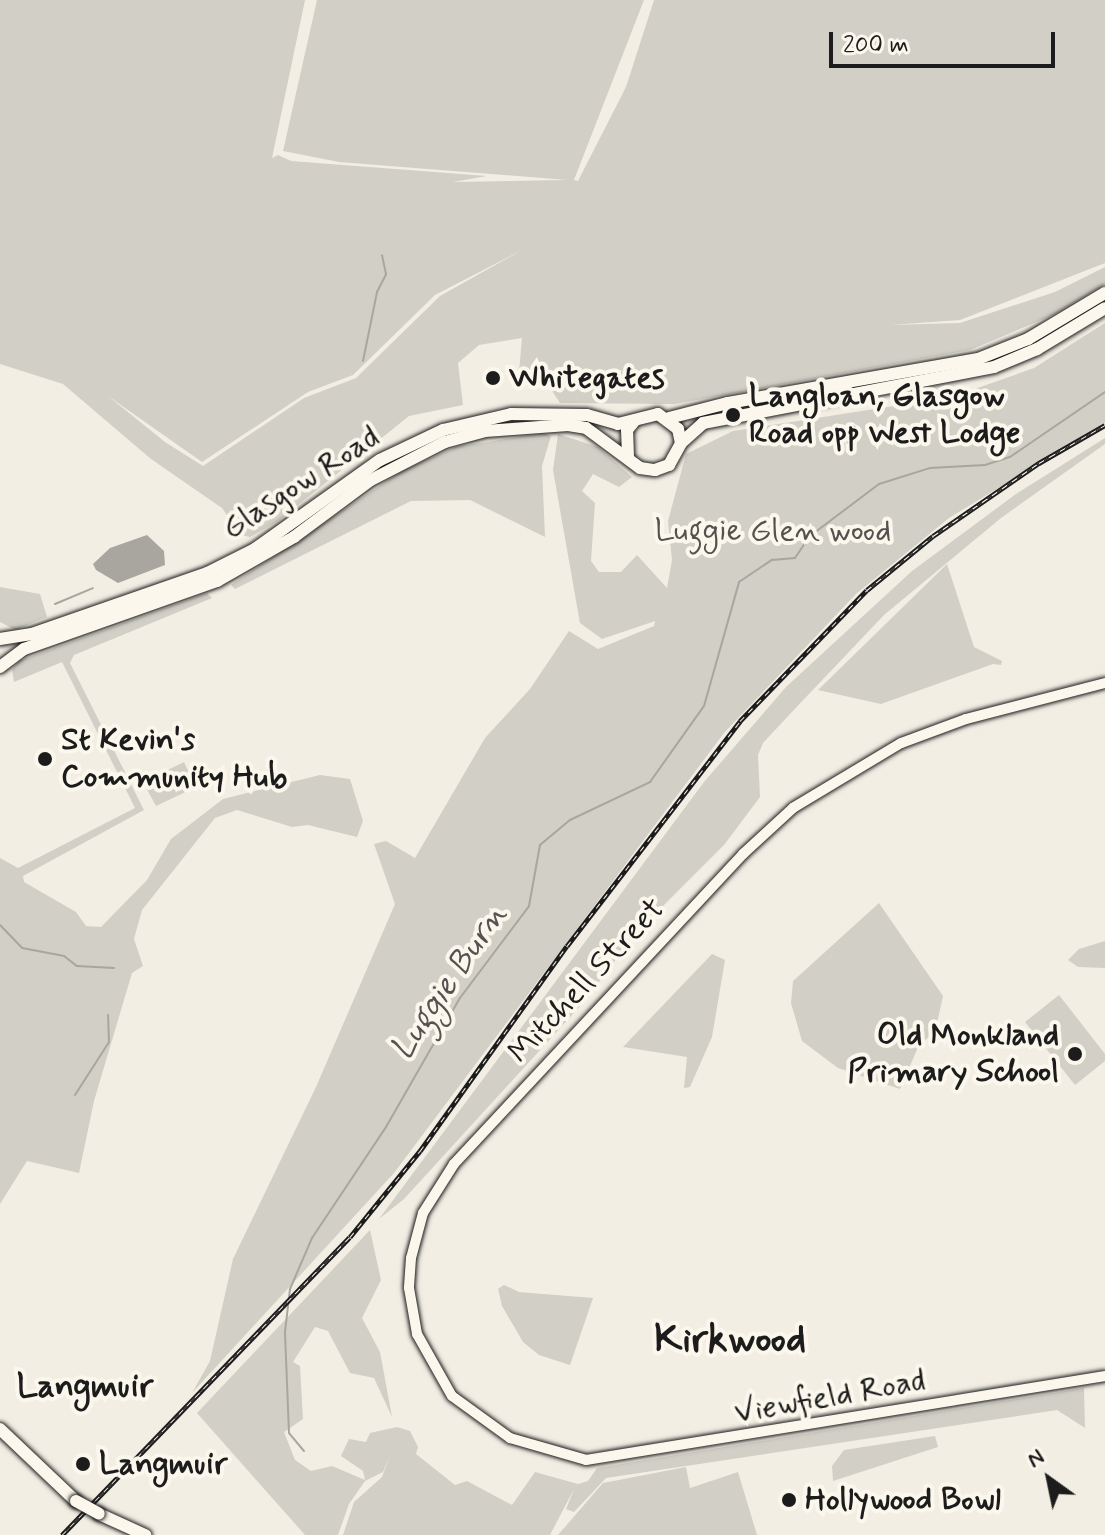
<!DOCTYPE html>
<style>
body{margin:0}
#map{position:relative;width:1105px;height:1535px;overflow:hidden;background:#f2eee4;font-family:Mynerve,sans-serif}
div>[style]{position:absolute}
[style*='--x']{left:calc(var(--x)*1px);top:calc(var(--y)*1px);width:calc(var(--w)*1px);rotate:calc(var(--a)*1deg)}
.green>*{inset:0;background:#d2cfc6}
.water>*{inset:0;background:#a9a6a0}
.stream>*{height:2px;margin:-1px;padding:0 1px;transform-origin:1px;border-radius:1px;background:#a9a6a0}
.roads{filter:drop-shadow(0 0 2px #1c1c1c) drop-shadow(0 0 2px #1c1c1c)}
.minor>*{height:10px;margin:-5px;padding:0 5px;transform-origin:5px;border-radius:5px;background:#fbf7ec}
.major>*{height:12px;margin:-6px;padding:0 6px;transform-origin:6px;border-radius:6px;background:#fbf7ec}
.rail>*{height:5px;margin-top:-2.5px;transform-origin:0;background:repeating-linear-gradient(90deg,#fbf7ec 0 6px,#1c1c1c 0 12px);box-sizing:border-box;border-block:2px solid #1c1c1c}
.bridges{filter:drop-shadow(0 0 2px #1c1c1c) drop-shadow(0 0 2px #1c1c1c)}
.major-bridge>*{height:12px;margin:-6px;padding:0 6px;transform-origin:6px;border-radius:6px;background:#fbf7ec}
.dots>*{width:22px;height:22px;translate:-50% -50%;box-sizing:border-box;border:4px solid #fbf7ec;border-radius:50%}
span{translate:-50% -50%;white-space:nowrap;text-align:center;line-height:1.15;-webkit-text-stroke:8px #fbf7ec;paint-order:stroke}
.poi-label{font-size:32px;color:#1c1c1c;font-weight:700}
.left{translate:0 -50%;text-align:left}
.right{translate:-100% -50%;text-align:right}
.street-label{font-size:32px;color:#1c1c1c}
.park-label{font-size:32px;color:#53524f}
.water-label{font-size:34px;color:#545351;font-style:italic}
.neighbourhood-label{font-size:34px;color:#1c1c1c;font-weight:700}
.district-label{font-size:40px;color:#1c1c1c;font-weight:700}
.north{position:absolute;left:1009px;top:1439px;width:80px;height:80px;-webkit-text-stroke:6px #fbf7ec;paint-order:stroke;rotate:327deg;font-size:22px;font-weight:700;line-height:32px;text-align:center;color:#1c1c1c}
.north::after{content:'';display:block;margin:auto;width:28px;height:36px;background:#1c1c1c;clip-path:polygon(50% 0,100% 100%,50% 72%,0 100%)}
.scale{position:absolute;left:829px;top:32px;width:226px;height:36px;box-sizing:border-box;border:4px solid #1c1c1c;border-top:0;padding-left:10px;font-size:24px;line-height:28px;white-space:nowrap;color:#1c1c1c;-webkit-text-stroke:6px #fbf7ec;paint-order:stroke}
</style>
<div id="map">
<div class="green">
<div style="clip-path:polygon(evenodd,0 0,305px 0,272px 158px,278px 155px,291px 161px,487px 176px,453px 182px,567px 180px,339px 162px,283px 151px,317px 0,644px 0,574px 180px,578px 181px,626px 87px,654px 0,1105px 0,1105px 263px,960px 320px,890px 325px,960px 323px,1055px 292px,1105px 267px,1105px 284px,1053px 315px,970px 350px,675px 404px,560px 403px,543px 377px,519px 372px,522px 338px,479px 345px,458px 363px,463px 405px,409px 416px,278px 521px,250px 537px,241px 535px,222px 508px,151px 459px,63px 384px,0 364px,0 0,524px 249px,440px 296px,356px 378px,304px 398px,203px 466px,165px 442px,108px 396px,202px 462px,308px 392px,353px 375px,435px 295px,524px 249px)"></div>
<div style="clip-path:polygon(1105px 323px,1105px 423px,949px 518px,856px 594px,724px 733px,394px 1173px,192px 1393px,210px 1361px,233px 1259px,316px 1087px,395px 904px,374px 844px,386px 841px,415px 858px,485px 738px,530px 689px,569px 631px,598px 649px,654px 626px,655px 621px,602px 639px,580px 623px,553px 470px,558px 434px,598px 447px,632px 477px,619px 487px,593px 474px,582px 491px,595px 503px,591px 561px,599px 572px,621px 572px,637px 555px,667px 588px,672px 560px,668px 521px,686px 454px,733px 431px,952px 397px,1034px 368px)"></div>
<div style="clip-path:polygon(543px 433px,551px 436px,542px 466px,545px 537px,470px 500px,411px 501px,235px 589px,231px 585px,402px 471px,456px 447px)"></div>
<div style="clip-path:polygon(1105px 438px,1105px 444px,1001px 518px,884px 615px,790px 714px,763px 743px,758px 755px,760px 797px,724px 845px,635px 934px,584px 1002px,404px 1199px,379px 1219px,704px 782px,786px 687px,912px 571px,1016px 494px)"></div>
<div style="clip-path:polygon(947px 564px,974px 647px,1002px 661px,1001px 665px,993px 664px,881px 704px,818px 690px)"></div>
<div style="clip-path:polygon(0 587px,40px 594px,47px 617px,15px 630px,0 622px)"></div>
<div style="clip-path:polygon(207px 593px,212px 598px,74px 655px,70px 663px,144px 810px,23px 876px,24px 882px,76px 912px,86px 926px,101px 927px,147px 880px,171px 839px,223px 799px,320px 775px,350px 779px,363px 821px,357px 837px,308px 825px,292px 827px,237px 810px,215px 818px,142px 910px,134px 939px,143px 966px,132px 973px,94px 1101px,79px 1173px,27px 1161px,0 1204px,0 858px,18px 868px,135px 808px,62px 662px,14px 682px,12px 670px,19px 661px)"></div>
<div style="clip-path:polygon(184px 762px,196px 787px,156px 806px,143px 782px)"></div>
<div style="clip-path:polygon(879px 903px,943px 996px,935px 1032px,919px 1045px,900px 1089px,838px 1068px,802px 1041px,791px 1003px,793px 981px)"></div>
<div style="clip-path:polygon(1105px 941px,1105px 968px,1078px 967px,1068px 960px,1079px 949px)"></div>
<div style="clip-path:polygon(712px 954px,725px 960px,712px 1037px,690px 1087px,684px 1088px,687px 1057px,623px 1047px)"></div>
<div style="clip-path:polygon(1059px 995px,1105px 1054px,1105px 1061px,1075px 1085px,1025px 1022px)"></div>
<div style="clip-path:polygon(370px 1230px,381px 1280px,362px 1318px,380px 1352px,392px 1417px,374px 1378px,350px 1373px,328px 1331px,315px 1327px,293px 1362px,300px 1366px,303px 1419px,284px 1432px,295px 1460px,311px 1471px,332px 1466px,365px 1480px,363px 1471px,341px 1456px,349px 1439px,366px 1442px,370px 1433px,397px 1427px,410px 1431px,418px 1447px,416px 1454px,455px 1485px,467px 1481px,512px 1505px,535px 1472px,578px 1484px,588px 1481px,597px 1468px,1084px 1388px,1085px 1428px,1057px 1410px,606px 1478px,574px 1512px,566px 1509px,574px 1489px,550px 1535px,343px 1535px,354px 1502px,382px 1477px,390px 1455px,383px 1472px,365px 1481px,349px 1504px,338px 1535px,305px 1535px,197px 1413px)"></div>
<div style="clip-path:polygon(504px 1285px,519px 1292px,593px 1298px,570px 1365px,539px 1355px,523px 1342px,502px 1306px,498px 1289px)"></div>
<div style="clip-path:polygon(935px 1436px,938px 1447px,833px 1481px,832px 1466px,844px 1450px)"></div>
<div style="clip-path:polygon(686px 1467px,690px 1488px,738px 1472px,757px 1535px,558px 1535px,603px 1483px)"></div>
</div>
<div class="water">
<div style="clip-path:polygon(147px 535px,164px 551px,165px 565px,118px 583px,96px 570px,93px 564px,110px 548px)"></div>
</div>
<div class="stream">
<div style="--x:363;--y:361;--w:70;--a:-78.5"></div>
<div style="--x:377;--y:292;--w:20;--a:-63"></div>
<div style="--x:386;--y:274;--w:19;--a:-102"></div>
<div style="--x:55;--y:604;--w:41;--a:-22.8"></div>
<div style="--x:0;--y:925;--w:32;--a:46"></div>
<div style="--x:22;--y:948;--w:43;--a:10.8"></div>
<div style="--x:64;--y:956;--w:16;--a:38"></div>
<div style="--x:77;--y:966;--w:37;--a:3"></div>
<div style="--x:75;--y:1095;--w:63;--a:-57.3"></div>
<div style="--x:109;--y:1042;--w:27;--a:-92"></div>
<div style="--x:304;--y:1451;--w:23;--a:-130"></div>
<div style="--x:289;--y:1433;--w:101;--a:-92.3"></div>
<div style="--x:285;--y:1332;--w:43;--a:-83.4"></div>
<div style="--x:290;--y:1289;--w:56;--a:-66.7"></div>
<div style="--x:312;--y:1238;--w:133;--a:-56.3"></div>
<div style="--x:386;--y:1127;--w:149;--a:-60.2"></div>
<div style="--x:460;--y:998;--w:115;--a:-53.1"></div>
<div style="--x:529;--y:906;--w:62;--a:-79.8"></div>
<div style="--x:540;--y:845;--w:39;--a:-40"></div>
<div style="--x:570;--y:820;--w:89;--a:-25.4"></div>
<div style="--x:650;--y:782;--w:93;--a:-54.6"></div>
<div style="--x:704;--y:706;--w:129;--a:-74.2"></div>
<div style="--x:739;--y:582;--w:40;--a:-34"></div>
<div style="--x:772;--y:560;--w:23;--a:-5"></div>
<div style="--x:795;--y:558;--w:27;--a:-56"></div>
<div style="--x:810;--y:536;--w:86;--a:-37"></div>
<div style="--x:879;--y:484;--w:53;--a:-17.4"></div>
<div style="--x:930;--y:468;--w:55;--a:-3.1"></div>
<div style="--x:985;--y:465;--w:26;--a:-18"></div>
<div style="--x:1010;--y:457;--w:115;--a:-34.4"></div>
</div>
<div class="roads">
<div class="minor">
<div style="--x:1105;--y:683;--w:144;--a:165.5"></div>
<div style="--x:966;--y:719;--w:69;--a:159.7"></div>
<div style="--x:901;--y:743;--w:126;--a:149"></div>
<div style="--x:793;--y:808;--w:68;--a:137.4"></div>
<div style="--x:743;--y:854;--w:424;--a:133"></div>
<div style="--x:454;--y:1164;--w:58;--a:122.3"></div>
<div style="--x:423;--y:1213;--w:47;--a:104.9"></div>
<div style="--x:411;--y:1258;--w:30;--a:94"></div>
<div style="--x:409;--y:1288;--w:47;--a:80.1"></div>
<div style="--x:417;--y:1334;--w:71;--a:60.6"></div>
<div style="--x:452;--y:1396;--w:72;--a:35.9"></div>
<div style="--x:510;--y:1438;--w:79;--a:16.1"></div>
<div style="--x:586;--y:1460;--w:526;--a:-9.19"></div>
</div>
<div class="major">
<div style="--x:669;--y:418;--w:61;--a:-14.3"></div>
<div style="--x:728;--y:403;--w:254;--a:-10"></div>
<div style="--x:978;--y:359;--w:54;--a:-21.8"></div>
<div style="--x:1028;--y:339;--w:90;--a:-30.9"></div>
<div style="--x:628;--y:457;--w:27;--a:-92"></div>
<div style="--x:627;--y:430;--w:13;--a:-51"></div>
<div style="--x:0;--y:639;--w:32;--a:-9"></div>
<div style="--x:32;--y:634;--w:185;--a:-19.2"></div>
<div style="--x:207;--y:573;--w:54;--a:-26.6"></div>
<div style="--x:255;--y:549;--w:153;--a:-35.5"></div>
<div style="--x:380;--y:460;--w:70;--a:-25.5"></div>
<div style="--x:443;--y:430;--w:70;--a:-13.2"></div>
<div style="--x:511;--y:414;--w:76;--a:0.8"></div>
<div style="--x:587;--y:415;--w:32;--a:16"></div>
<div style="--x:618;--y:424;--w:41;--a:-14"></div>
<div style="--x:658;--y:414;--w:25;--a:37"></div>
<div style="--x:678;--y:429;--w:14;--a:78"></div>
<div style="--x:0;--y:667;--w:30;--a:-37"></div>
<div style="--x:24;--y:649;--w:205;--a:-19.4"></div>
<div style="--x:217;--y:581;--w:89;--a:-29.7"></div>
<div style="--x:294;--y:537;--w:94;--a:-36.7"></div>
<div style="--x:369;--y:481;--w:85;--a:-27.2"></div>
<div style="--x:445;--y:442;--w:41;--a:-15.4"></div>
<div style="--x:485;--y:431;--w:83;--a:-4.1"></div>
<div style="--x:568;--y:425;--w:18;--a:9"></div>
<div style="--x:586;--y:428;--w:67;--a:36.5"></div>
<div style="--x:640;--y:468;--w:15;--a:8"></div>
<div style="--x:655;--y:470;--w:15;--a:-20"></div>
<div style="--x:669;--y:465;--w:25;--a:-61"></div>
<div style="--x:681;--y:443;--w:30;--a:-42"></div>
<div style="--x:703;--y:423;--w:296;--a:-10.9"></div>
<div style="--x:994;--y:367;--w:47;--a:-22.7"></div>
<div style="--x:1037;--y:349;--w:79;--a:-31.1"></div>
<div style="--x:0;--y:1429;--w:105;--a:43.5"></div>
<div style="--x:99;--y:1514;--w:51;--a:24.5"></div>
</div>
</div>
<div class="rail">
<div style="--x:62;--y:1535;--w:414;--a:-46"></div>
<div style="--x:350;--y:1237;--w:111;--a:-50.9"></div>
<div style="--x:420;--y:1151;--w:252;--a:-54.4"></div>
<div style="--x:567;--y:946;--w:284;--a:-52.4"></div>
<div style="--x:740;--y:721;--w:182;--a:-45.9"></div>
<div style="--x:867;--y:590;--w:85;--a:-39.3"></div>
<div style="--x:933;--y:536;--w:129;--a:-34.6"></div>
<div style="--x:1039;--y:463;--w:76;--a:-29.9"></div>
</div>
<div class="bridges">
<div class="major-bridge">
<div style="--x:76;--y:1501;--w:26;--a:29"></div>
</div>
</div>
<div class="dots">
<div style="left:493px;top:378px;background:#1c1c1c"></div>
<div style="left:733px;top:415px;background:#1c1c1c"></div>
<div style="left:45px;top:759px;background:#1c1c1c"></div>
<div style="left:1075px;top:1054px;background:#1c1c1c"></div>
<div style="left:83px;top:1464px;background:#1c1c1c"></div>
<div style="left:789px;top:1500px;background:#1c1c1c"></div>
</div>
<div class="poi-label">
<span class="left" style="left:509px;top:378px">Whitegates</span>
<span class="left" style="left:749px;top:415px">Langloan, Glasgow<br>Road opp West Lodge</span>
<span class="left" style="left:61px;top:759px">St Kevin's<br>Community Hub</span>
<span class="right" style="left:1059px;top:1054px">Old Monkland<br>Primary School</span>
<span class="left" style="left:99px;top:1464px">Langmuir</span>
<span class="left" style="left:805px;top:1500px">Hollywood Bowl</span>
</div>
<div class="street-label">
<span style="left:301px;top:483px;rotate:-33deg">Glasgow Road</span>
<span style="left:587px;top:981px;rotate:-47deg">Mitchell Street</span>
<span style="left:830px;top:1397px;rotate:-10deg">Viewfield Road</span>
</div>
<div class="park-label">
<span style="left:773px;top:531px">Luggie Glen wood</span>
</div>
<div class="water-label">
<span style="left:449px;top:982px;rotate:-56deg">Luggie Burn</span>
</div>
<div class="neighbourhood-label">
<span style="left:85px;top:1387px">Langmuir</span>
</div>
<div class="district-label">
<span style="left:730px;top:1340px">Kirkwood</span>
</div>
<div class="north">N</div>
<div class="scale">200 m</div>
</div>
